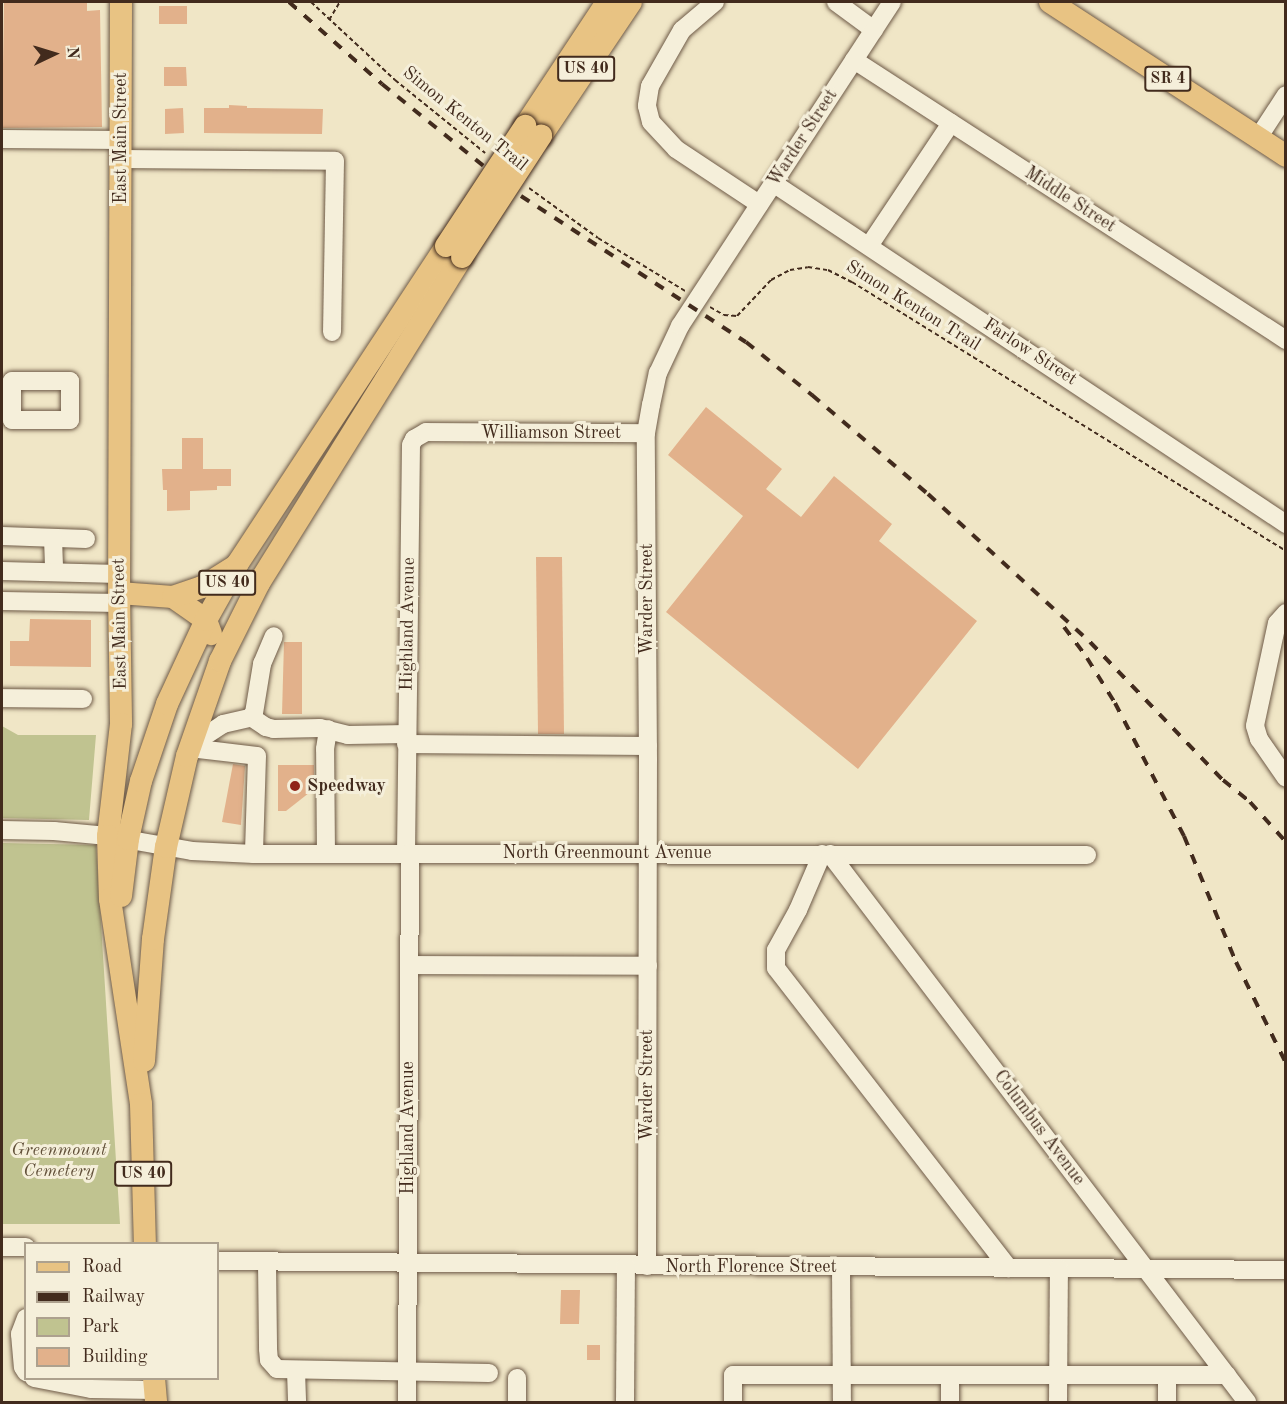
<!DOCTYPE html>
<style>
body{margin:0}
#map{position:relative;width:1287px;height:1404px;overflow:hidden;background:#f0e6c6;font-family:"Old Standard TT",serif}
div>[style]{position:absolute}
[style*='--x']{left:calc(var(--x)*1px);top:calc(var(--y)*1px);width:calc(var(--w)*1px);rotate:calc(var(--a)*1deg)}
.green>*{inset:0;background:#c0c390}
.building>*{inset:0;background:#e2b18b}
.path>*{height:2px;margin-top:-1px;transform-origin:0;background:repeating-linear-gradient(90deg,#422b1d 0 4.5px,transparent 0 7.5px)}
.roads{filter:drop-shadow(0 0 2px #6e5a47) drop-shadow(0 0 2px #6e5a47)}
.minor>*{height:18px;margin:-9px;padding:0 9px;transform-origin:9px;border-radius:9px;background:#f5efda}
.major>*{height:22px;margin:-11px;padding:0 11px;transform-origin:11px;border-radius:11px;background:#e8c383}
.rail>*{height:4px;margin-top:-2px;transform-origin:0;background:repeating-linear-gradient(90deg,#422b1d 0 10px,transparent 0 20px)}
.bridges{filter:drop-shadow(0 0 2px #422b1d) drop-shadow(0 0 2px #422b1d)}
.major-bridge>*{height:22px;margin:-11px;padding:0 11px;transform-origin:11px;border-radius:11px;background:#e8c383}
.dots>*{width:16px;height:16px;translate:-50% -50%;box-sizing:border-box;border:3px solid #f5efda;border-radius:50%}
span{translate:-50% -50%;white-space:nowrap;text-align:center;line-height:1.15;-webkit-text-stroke:6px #f5efda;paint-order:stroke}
.shield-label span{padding:2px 4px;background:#f5efda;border:2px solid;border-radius:4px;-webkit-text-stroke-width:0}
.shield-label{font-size:16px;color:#422b1d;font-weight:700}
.street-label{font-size:18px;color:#422b1d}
.poi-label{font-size:18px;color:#422b1d;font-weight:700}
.left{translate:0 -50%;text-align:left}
.park-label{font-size:18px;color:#62513a;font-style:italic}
.frame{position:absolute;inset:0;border:3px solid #422b1d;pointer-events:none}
.legend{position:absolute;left:24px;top:1242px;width:195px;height:138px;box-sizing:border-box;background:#f5efda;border:2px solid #ada18e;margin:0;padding:8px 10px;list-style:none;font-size:18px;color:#422b1d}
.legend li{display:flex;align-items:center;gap:12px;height:30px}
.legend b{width:30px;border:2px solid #ada18e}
.north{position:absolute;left:24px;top:24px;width:60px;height:60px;-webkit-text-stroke:4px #f5efda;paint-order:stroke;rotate:86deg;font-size:16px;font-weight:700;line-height:24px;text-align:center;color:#422b1d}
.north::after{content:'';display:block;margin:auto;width:21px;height:27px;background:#422b1d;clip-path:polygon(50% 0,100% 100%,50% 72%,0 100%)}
</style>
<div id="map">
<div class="green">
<div style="clip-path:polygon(2px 726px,18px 735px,96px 735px,89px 820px,2px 818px)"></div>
<div style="clip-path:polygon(2px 843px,96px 845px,120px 1224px,2px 1224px)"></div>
</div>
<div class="building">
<div style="clip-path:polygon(4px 2px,87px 2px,87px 11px,100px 10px,102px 127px,2px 128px)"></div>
<div style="clip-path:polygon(159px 6px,187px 6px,187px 24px,159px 24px)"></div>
<div style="clip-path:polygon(164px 67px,186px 67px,187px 86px,164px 86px)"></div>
<div style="clip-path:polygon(229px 105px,247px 106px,247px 108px,323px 109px,322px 134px,204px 133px,204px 108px,229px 108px)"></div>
<div style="clip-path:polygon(183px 108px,184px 133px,165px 134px,165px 109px)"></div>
<div style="clip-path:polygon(706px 407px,782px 469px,766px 489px,801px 517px,834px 476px,892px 524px,879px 541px,977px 621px,858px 769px,666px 612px,743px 516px,668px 455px)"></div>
<div style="clip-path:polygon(182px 438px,203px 438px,203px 469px,231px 469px,231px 486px,217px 486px,217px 490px,190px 491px,190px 510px,167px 511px,167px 490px,163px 490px,162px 469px,182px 469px)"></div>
<div style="clip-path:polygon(536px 557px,562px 557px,564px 734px,538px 734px)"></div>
<div style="clip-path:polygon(30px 619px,91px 620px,91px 667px,10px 666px,10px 641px,29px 641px)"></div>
<div style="clip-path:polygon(284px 642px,302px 642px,302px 714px,282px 714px)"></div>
<div style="clip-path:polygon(233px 764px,245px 766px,241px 825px,222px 822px)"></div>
<div style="clip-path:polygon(278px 765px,314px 765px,314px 789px,286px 811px,278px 811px)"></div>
<div style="clip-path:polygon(561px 1290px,580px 1290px,579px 1324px,560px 1324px)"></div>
<div style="clip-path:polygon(587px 1345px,600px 1345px,600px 1360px,587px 1360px)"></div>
</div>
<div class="path">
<div style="--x:311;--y:2;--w:115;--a:42.9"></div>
<div style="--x:395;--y:80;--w:116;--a:39"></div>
<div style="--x:329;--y:20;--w:21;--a:-59"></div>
<div style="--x:529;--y:188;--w:85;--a:35.9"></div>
<div style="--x:598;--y:238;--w:102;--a:31.3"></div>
<div style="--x:710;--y:307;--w:16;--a:30"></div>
<div style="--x:724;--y:315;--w:13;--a:4"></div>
<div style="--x:737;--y:316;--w:50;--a:-46.6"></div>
<div style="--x:771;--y:280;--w:21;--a:-28"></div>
<div style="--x:790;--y:270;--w:18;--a:-9"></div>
<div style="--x:808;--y:267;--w:20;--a:9"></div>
<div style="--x:828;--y:270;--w:27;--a:27"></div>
<div style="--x:852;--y:282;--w:511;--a:31.79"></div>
</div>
<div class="roads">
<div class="minor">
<div style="--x:715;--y:2;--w:43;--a:139.7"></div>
<div style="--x:682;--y:30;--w:64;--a:119.7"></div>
<div style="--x:650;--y:86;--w:20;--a:99"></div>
<div style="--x:647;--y:106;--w:16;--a:76"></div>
<div style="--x:651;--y:122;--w:37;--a:47"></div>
<div style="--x:676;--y:149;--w:100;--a:33.5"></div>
<div style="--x:836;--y:2;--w:47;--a:36.4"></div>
<div style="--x:854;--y:60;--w:515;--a:32.95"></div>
<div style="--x:1258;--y:138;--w:51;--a:-56.9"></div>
<div style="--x:2;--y:139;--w:119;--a:0.5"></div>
<div style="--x:121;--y:159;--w:214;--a:0.5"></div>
<div style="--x:335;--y:161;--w:171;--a:91"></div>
<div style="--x:773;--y:183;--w:616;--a:33.61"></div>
<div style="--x:869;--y:246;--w:148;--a:-56.3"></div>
<div style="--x:12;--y:381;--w:58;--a:0"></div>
<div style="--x:70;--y:381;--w:39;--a:90"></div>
<div style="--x:70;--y:420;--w:58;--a:180"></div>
<div style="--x:12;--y:420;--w:39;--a:-90"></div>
<div style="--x:2;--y:536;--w:84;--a:2"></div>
<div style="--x:53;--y:538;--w:34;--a:88"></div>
<div style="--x:2;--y:571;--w:117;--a:1.5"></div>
<div style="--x:2;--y:601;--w:117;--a:1"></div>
<div style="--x:1286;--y:613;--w:13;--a:132"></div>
<div style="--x:1277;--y:623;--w:105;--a:102.1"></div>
<div style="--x:1255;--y:726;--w:14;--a:73"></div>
<div style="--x:1259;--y:739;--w:47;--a:55.3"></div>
<div style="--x:2;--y:698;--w:81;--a:0.7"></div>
<div style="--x:251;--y:717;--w:18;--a:34"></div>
<div style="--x:266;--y:727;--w:8;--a:14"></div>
<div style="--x:274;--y:729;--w:46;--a:-1.2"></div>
<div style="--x:320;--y:728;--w:29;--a:14"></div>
<div style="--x:348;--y:735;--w:59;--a:-1"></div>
<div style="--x:406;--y:744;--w:242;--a:0.5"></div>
<div style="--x:191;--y:745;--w:38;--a:-33"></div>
<div style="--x:223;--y:724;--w:28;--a:-13"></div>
<div style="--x:250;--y:718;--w:6;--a:-51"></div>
<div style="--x:254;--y:713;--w:50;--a:-80.7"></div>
<div style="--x:262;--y:664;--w:30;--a:-67"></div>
<div style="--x:190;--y:748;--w:67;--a:6.8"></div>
<div style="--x:257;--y:756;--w:98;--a:91.8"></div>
<div style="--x:2;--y:830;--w:52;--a:1.1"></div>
<div style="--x:54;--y:831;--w:54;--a:5.3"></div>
<div style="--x:108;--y:836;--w:85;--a:10.1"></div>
<div style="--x:192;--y:851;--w:62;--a:2.8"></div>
<div style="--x:254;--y:854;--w:833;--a:0.07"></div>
<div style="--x:406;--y:853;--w:408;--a:-89.3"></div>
<div style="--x:411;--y:445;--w:7;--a:-63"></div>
<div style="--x:414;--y:439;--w:14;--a:-30"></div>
<div style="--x:426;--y:432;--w:220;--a:0.3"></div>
<div style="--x:326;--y:854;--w:105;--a:-90.5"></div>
<div style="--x:325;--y:749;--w:20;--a:-81"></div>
<div style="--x:822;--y:854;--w:61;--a:113.2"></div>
<div style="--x:798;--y:910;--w:46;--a:118.8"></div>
<div style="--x:776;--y:950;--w:18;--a:90"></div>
<div style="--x:776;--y:968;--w:380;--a:52.2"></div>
<div style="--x:830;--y:854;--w:689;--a:52.73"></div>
<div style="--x:409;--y:965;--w:239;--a:0.2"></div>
<div style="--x:2;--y:1247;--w:24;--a:0"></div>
<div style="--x:218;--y:1261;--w:1068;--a:0.48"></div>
<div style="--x:267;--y:1263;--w:86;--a:89.3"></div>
<div style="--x:268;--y:1349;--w:11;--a:85"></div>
<div style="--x:269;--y:1360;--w:12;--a:48"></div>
<div style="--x:277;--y:1369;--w:212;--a:1.1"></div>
<div style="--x:647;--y:1266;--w:506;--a:-89.89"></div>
<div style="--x:648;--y:760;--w:327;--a:-90.4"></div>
<div style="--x:646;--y:433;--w:28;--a:-80"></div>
<div style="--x:651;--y:405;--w:33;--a:-78"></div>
<div style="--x:658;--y:373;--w:52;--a:-64.9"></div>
<div style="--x:680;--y:326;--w:387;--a:-56.8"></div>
<div style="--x:841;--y:1267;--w:135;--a:89.6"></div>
<div style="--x:26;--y:1318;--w:17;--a:111"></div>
<div style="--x:20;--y:1334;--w:33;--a:85"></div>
<div style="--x:23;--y:1367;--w:6;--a:59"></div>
<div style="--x:296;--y:1371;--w:31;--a:88"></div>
<div style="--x:950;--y:1376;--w:26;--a:90"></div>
<div style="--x:1167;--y:1376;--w:26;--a:90"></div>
<div style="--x:34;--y:1378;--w:58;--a:10.9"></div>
<div style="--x:91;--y:1389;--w:64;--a:0.9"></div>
<div style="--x:407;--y:1402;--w:549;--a:-89.69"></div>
<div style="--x:517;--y:1402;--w:24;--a:-90"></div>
<div style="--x:625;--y:1402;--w:136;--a:-89.6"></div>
<div style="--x:733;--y:1402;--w:27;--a:-90"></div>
<div style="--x:733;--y:1375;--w:494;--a:0"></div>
<div style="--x:1058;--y:1402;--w:134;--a:-89.6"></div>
</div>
<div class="major">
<div style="--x:121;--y:2;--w:591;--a:90.19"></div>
<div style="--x:119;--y:593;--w:131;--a:89.1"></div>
<div style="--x:121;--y:724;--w:113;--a:96.6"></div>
<div style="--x:108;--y:836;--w:63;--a:88.2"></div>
<div style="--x:110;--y:899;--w:207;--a:81.4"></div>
<div style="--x:141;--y:1104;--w:140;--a:88.4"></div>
<div style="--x:1050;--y:2;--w:282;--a:33.1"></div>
<div style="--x:525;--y:126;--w:149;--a:-56.5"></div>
<div style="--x:541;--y:136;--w:161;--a:-56.1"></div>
<div style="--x:119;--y:593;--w:54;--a:4.2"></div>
<div style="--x:173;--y:597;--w:40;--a:34.9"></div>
<div style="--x:206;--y:620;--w:15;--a:70"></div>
<div style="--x:173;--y:597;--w:31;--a:-19"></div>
<div style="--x:202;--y:587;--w:39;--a:-32"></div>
<div style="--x:121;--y:896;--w:57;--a:-83"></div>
<div style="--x:128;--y:839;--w:59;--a:-77.4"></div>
<div style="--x:141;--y:781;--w:81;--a:-71.3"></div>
<div style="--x:167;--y:704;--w:93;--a:-65.1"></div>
<div style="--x:206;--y:620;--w:65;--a:-60.7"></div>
<div style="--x:238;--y:563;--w:379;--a:-56.7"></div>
<div style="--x:144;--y:1061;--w:122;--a:-85.8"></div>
<div style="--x:153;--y:939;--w:93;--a:-82"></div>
<div style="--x:166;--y:847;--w:93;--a:-77"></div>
<div style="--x:187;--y:756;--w:101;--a:-70.8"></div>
<div style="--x:220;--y:661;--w:87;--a:-63.4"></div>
<div style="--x:259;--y:583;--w:384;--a:-58.1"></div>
<div style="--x:154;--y:1378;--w:24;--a:85"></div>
</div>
</div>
<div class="rail">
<div style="--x:289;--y:2;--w:124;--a:41.4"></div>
<div style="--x:382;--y:84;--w:179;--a:38.9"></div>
<div style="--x:521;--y:196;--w:268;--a:33"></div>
<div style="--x:746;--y:342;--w:85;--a:38.8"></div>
<div style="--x:812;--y:395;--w:153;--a:40.5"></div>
<div style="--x:928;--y:494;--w:219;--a:42.4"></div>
<div style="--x:1090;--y:642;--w:192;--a:46.1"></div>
<div style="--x:1223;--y:780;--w:35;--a:39"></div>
<div style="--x:1250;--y:802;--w:54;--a:48"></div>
<div style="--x:1064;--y:627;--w:39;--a:53"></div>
<div style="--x:1087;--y:658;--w:53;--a:58.1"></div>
<div style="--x:1115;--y:703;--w:150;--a:62.6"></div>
<div style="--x:1184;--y:836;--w:136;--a:67.6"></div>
<div style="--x:1236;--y:962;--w:113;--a:63.7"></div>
</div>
<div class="bridges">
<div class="major-bridge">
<div style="--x:446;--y:246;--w:144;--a:-56.6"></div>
<div style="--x:462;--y:257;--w:145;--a:-56.9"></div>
</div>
</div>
<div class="dots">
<div style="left:295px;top:786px;background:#8f2418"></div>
</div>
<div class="shield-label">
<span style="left:586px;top:69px">US 40</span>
<span style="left:1168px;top:79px">SR 4</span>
<span style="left:227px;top:583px">US 40</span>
<span style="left:143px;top:1174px">US 40</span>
</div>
<div class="street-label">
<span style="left:465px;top:119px;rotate:39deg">Simon Kenton Trail</span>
<span style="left:121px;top:138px;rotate:-90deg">East Main Street</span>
<span style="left:803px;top:138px;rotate:-57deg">Warder Street</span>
<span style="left:1070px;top:200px;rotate:33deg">Middle Street</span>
<span style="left:913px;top:306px;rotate:32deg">Simon Kenton Trail</span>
<span style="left:1030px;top:352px;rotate:33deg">Farlow Street</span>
<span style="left:551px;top:433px">Williamson Street</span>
<span style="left:647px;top:599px;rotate:-90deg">Warder Street</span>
<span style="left:120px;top:624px;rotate:-91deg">East Main Street</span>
<span style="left:408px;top:624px;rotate:-89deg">Highland Avenue</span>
<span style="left:607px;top:853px">North Greenmount Avenue</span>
<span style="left:647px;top:1085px;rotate:-90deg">Warder Street</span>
<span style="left:408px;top:1128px;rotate:-90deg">Highland Avenue</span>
<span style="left:1039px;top:1128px;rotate:53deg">Columbus Avenue</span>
<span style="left:751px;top:1267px">North Florence Street</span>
</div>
<div class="poi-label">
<span class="left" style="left:307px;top:786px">Speedway</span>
</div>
<div class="park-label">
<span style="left:59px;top:1161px">Greenmount<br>Cemetery</span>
</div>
<div class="frame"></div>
<ul class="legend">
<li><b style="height:8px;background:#e8c383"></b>Road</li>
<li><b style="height:8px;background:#422b1d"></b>Railway</li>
<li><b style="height:16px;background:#c0c390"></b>Park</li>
<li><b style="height:16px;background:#e2b18b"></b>Building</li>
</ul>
<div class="north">N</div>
</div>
